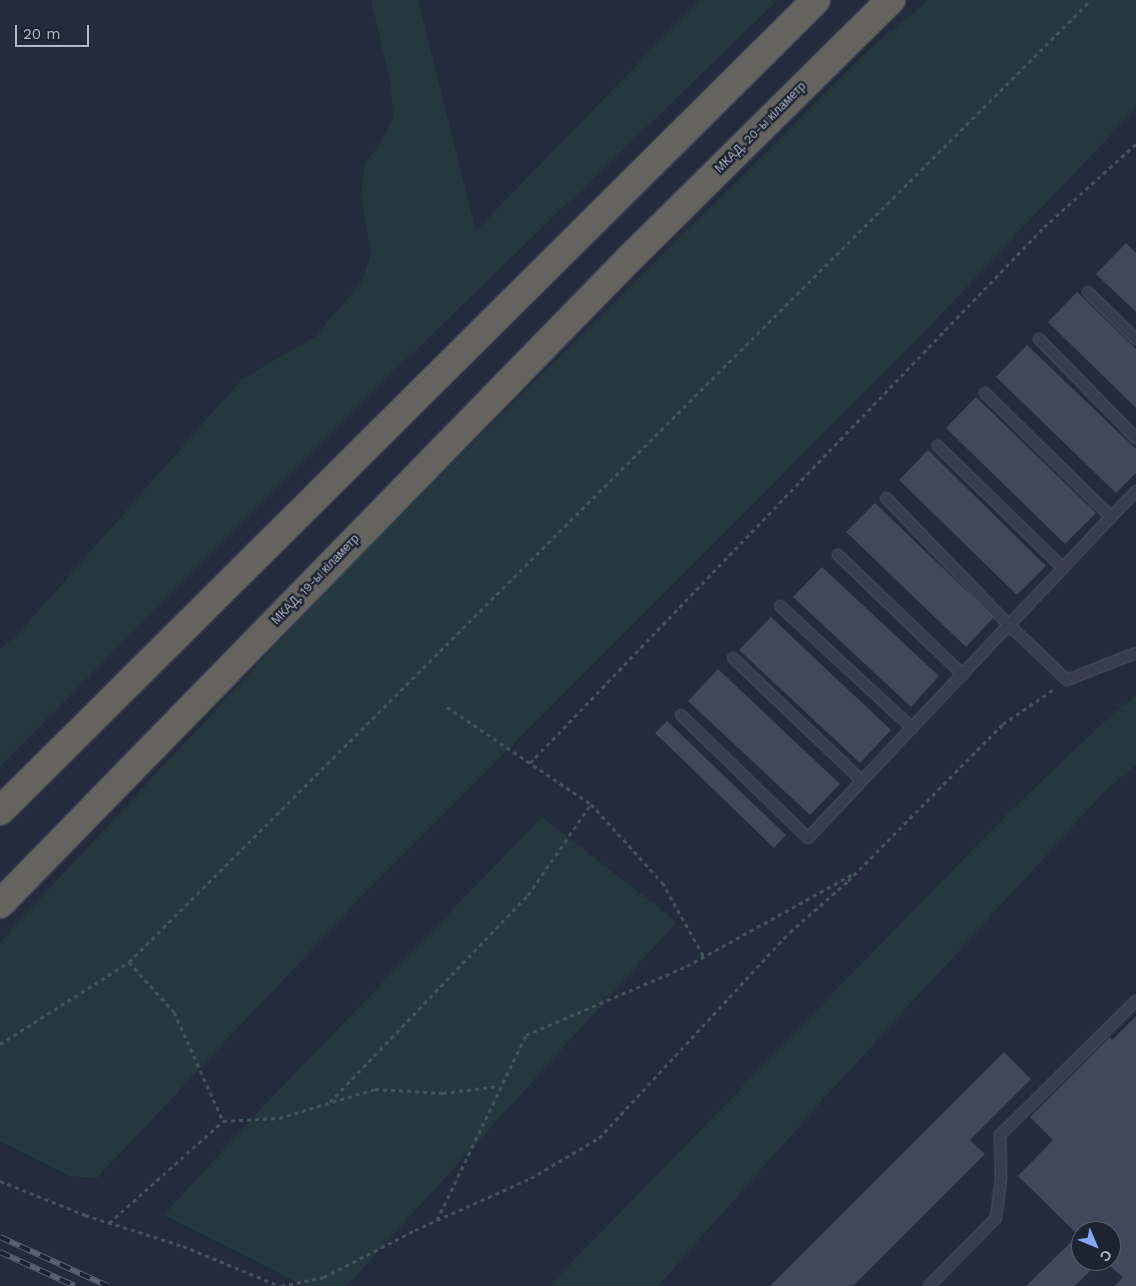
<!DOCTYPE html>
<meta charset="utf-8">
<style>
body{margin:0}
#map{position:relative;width:1136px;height:1286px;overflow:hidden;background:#232b3c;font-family:"Work Sans",sans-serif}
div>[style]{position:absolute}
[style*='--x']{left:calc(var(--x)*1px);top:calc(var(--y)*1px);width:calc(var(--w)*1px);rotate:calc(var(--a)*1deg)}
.green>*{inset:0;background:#25383d}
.building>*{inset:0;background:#3f495b}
.path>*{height:3px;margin-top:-1.5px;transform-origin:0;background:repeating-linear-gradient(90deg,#43555a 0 4px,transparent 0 8px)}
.roads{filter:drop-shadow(0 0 1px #525867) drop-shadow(0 0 1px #525867)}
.service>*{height:10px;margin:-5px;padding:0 5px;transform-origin:5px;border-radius:5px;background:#373d4c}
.trunk>*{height:28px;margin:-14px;padding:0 14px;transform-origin:14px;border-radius:14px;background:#646360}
.rail>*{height:5.5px;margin-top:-2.75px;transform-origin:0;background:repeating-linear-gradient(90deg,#1c2331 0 11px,#596173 0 22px);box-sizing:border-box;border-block:1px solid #596173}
span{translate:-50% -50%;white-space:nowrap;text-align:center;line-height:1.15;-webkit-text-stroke:4.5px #1c2331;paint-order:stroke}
.street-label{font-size:12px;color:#b3b8c8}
.north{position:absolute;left:1071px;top:1221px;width:50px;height:50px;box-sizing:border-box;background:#1c2331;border:1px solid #585f6d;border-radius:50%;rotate:135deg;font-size:14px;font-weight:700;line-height:20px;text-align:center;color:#b3b8c8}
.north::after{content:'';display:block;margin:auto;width:18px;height:22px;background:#88a7f7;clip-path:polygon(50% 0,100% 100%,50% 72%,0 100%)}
.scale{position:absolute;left:15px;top:25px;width:74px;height:22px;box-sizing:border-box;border:2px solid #b3b8c8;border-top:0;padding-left:6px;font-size:15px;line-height:18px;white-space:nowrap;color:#b3b8c8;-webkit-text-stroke:4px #1c2331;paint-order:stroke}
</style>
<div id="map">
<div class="green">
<div style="clip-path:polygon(371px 0,418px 0,476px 231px,699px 0,778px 0,363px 401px,0 766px,0 649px,19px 633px,241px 380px,316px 336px,363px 280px,371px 253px,361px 195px,365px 163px,382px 141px,393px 118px,391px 85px)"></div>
<div style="clip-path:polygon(929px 0,1136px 0,1136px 108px,908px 349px,362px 896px,97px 1178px,70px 1176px,0 1141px,0 942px,344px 571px,865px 53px)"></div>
<div style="clip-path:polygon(1136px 696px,1136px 765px,1105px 791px,827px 1095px,658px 1286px,549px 1286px,1010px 811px,1116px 711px)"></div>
<div style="clip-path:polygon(542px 817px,677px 922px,347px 1286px,305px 1286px,164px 1215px,252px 1118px)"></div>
</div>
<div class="building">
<div style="clip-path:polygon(1126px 243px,1136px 253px,1136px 312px,1096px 274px)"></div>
<div style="clip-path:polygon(1077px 292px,1136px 349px,1136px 408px,1048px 322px)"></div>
<div style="clip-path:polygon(1027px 345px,1136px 449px,1136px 473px,1116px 493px,996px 377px)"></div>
<div style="clip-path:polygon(976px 397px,1096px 513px,1065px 544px,946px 428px)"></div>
<div style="clip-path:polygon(928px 450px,1046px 566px,1017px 595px,899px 480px)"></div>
<div style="clip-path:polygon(875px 503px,994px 617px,966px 647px,846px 532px)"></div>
<div style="clip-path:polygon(822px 567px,939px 676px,911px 707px,793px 597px)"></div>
<div style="clip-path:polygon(771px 617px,891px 730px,860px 763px,739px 650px)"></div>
<div style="clip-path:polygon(718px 669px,840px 784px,810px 815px,688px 701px)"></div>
<div style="clip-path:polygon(667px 721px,786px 835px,774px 848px,655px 733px)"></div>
<div style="clip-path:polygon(1136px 1016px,1136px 1286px,1115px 1286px,1123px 1277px,1104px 1261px,1111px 1261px,1111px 1231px,1081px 1231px,1081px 1238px,1018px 1176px,1053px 1140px,1030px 1117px,1110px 1037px,1112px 1040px)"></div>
<div style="clip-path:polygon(1004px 1052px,1031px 1079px,970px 1140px,985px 1154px,853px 1286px,770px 1286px)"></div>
<div style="clip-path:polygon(1071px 1242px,1081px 1251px,1081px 1261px,1090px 1261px,1095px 1266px,1075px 1286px,1026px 1286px)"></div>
</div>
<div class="path">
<div style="--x:447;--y:707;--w:174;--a:34"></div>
<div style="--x:591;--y:804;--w:105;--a:47.7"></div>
<div style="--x:662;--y:882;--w:86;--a:60.8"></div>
<div style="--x:530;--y:763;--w:743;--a:-46.2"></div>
<div style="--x:1044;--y:227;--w:124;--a:-42.1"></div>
<div style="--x:129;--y:962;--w:67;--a:48"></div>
<div style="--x:174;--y:1012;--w:120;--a:65.8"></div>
<div style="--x:0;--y:1044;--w:153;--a:-32.4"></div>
<div style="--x:129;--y:962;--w:1360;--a:-45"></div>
<div style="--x:330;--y:1102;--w:286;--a:-46.3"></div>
<div style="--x:528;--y:895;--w:111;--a:-55.3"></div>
<div style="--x:0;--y:1181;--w:92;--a:21.8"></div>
<div style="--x:85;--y:1215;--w:103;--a:17.6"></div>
<div style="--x:183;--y:1246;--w:105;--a:22.4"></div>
<div style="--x:437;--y:1220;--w:205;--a:-64.3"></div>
<div style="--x:526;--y:1035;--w:175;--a:-23.2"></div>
<div style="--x:687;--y:966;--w:190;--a:-29"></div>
<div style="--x:109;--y:1223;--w:153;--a:-41.8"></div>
<div style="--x:223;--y:1121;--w:56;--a:-3.1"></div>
<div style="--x:279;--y:1118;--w:100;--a:-16.8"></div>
<div style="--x:375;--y:1089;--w:68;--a:3.4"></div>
<div style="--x:443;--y:1093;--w:56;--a:-7.1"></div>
<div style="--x:281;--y:1286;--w:44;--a:-11.8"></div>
<div style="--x:324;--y:1277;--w:102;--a:-27.3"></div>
<div style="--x:415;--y:1230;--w:127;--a:-24.1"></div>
<div style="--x:531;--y:1178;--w:79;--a:-30.5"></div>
<div style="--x:599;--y:1138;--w:281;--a:-47.2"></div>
<div style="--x:790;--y:932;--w:77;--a:-41.3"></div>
<div style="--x:848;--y:881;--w:221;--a:-45.4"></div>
<div style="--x:1003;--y:724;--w:62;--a:-34.5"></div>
</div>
<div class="roads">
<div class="service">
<div style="--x:1088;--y:292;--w:67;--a:44.4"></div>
<div style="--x:1039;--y:339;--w:139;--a:45.6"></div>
<div style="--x:985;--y:393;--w:177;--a:44.5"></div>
<div style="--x:1111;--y:517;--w:70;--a:133.3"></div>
<div style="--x:886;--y:498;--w:177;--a:45.9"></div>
<div style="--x:1009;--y:625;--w:79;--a:-46.5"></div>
<div style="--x:1063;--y:568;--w:175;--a:-135.7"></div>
<div style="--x:1111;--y:517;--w:36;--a:-46"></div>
<div style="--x:838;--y:555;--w:173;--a:43.8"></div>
<div style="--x:780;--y:606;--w:180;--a:42.7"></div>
<div style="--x:733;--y:658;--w:178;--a:43.6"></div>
<div style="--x:681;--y:715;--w:177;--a:44.1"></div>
<div style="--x:808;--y:838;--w:293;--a:-46.7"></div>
<div style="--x:1009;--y:625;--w:80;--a:43.5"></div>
<div style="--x:1067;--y:680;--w:74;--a:-21.4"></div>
<div style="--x:929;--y:1286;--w:95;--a:-45.4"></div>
<div style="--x:996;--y:1218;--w:40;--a:-82.9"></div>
<div style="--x:1001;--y:1178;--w:43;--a:-91.3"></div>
<div style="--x:1000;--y:1135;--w:191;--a:-44.6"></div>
</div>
<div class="trunk">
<div style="--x:0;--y:811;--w:1150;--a:-44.82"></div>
<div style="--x:0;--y:904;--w:904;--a:-45.72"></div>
<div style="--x:631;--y:257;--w:366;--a:-44.7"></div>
</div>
</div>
<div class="rail">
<div style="--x:0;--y:1237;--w:119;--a:24.4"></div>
<div style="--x:0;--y:1252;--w:82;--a:24.4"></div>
</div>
<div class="street-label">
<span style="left:761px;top:128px;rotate:-45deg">МКАД, 20-ы кіламетр</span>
<span style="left:316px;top:580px;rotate:-46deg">МКАД, 19-ы кіламетр</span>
</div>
<div class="north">С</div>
<div class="scale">20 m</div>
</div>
